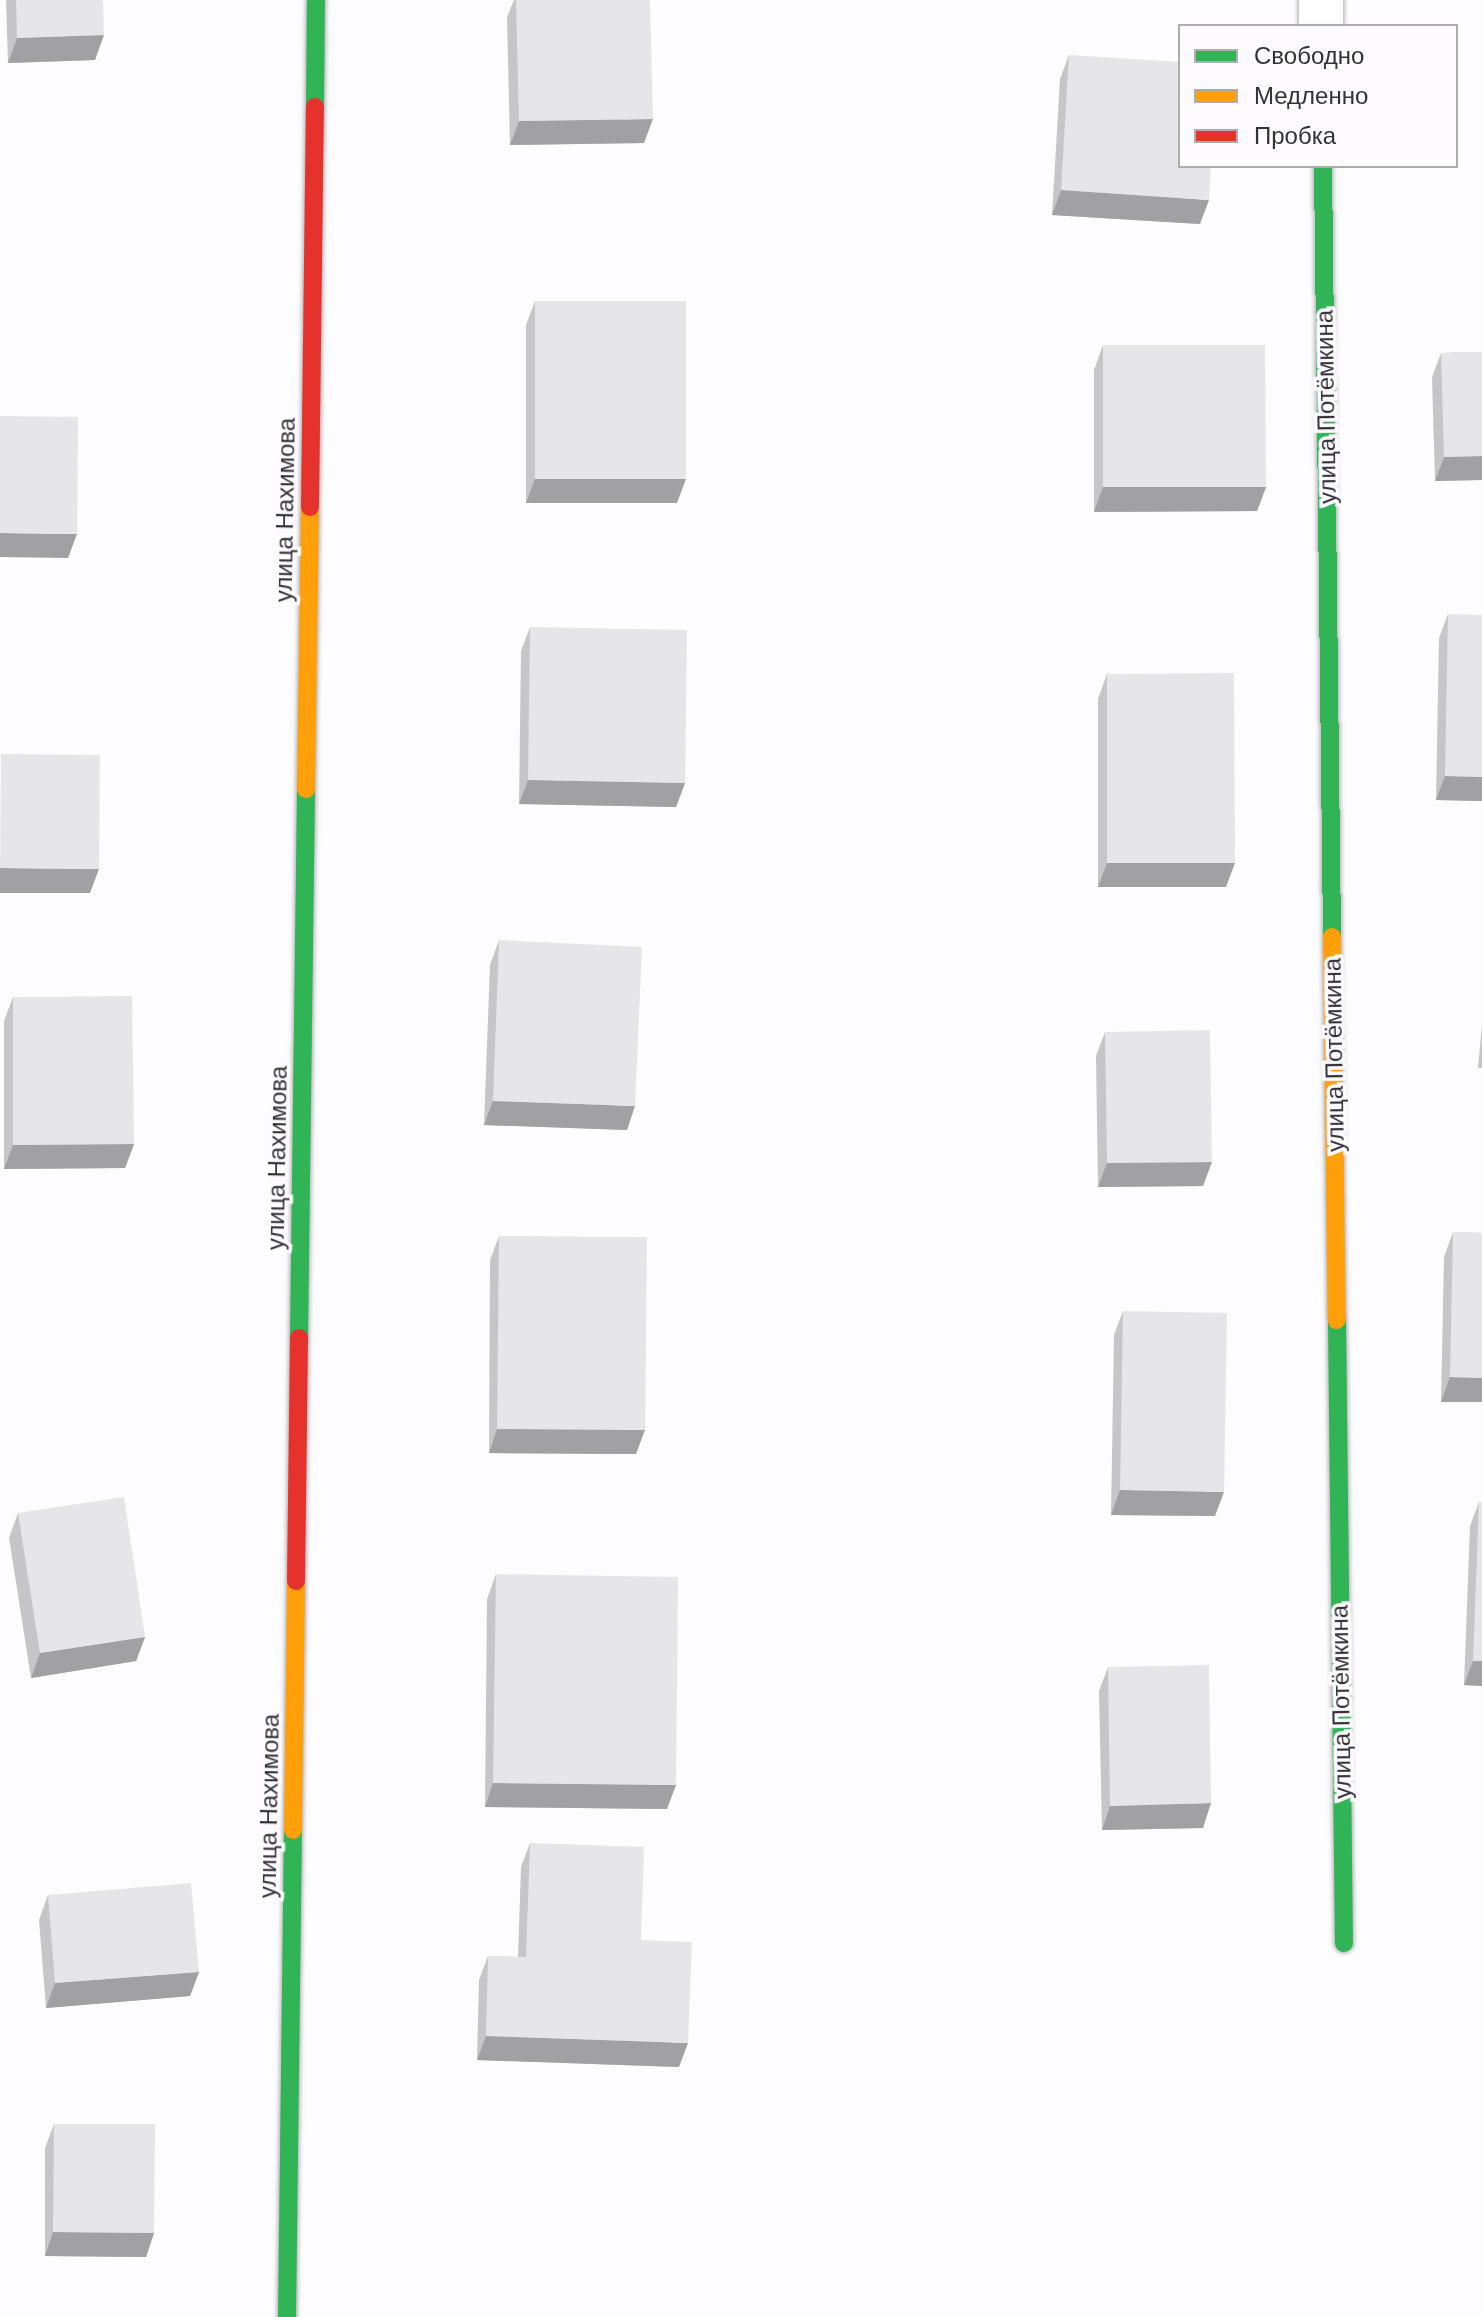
<!DOCTYPE html>
<meta charset="utf-8">
<style>
body{margin:0}
#map{position:relative;width:1482px;height:2317px;overflow:hidden;background:#fdfcfe;font-family:Helvetica,sans-serif}
div>[style]{position:absolute}
[style*='--x']{left:calc(var(--x)*1px);top:calc(var(--y)*1px);width:calc(var(--w)*1px);rotate:calc(var(--a)*1deg)}
.roads{filter:drop-shadow(0 0 2px #b4b3b6) drop-shadow(0 0 2px #b4b3b6)}
.street>*{height:44px;margin:-22px;padding:0 22px;transform-origin:22px;border-radius:22px;background:#fff}
.fast>*{height:18px;margin:-9px;padding:0 9px;transform-origin:9px;border-radius:9px;background:#30b455}
.slow>*{height:18px;margin:-9px;padding:0 9px;transform-origin:9px;border-radius:9px;background:#ff9f0a}
.jam>*{height:18px;margin:-9px;padding:0 9px;transform-origin:9px;border-radius:9px;background:#e5322d}
.wall>*{inset:0;background:#c6c5c8}
.shaded-wall>*{inset:0;background:#a1a0a2}
.building>*{inset:0;background:#e6e5e8}
span{translate:-50% -50%;white-space:nowrap;text-align:center;line-height:1.15;-webkit-text-stroke:7px #fdfbff;paint-order:stroke}
.street-label{font-size:24px;color:#343236}
.legend{position:absolute;left:1178px;top:24px;width:280px;height:144px;box-sizing:border-box;background:#fdfbff;border:2px solid #adabaf;margin:0;padding:10px 14px;list-style:none;font-size:24px;color:#343236}
.legend li{display:flex;align-items:center;gap:16px;height:40px}
.legend b{width:40px;border:2px solid #adabaf}
</style>
<div id="map">
<div class="roads">
<div class="street">
<div style="--x:1321;--y:0;--w:26;--a:90"></div>
</div>
<div class="fast">
<div style="--x:315;--y:107;--w:107;--a:-89.5"></div>
<div style="--x:1323;--y:166;--w:771;--a:89.33"></div>
<div style="--x:1337;--y:1320;--w:623;--a:89.36"></div>
<div style="--x:299;--y:1338;--w:549;--a:-89.27"></div>
<div style="--x:287;--y:2317;--w:487;--a:-89.3"></div>
</div>
<div class="slow">
<div style="--x:306;--y:789;--w:282;--a:-89.2"></div>
<div style="--x:1332;--y:937;--w:383;--a:89.3"></div>
<div style="--x:293;--y:1830;--w:249;--a:-89.3"></div>
</div>
<div class="jam">
<div style="--x:310;--y:507;--w:400;--a:-89.3"></div>
<div style="--x:296;--y:1581;--w:243;--a:-89.3"></div>
</div>
</div>
<div class="wall">
<div style="clip-path:polygon(6px 0,103px 0,95px 60px,8px 63px)"></div>
<div style="clip-path:polygon(514px 0,516px 0,644px 143px,510px 145px,507px 17px)"></div>
<div style="clip-path:polygon(1069px 55px,1200px 224px,1052px 215px,1060px 79px)"></div>
<div style="clip-path:polygon(535px 301px,677px 503px,526px 503px,526px 325px)"></div>
<div style="clip-path:polygon(1103px 345px,1266px 487px,1257px 511px,1094px 512px,1094px 370px)"></div>
<div style="clip-path:polygon(1482px 352px,1482px 480px,1435px 481px,1432px 377px,1441px 353px)"></div>
<div style="clip-path:polygon(1448px 614px,1482px 801px,1436px 800px,1439px 638px)"></div>
<div style="clip-path:polygon(530px 627px,685px 783px,676px 807px,519px 804px,521px 651px)"></div>
<div style="clip-path:polygon(1107px 674px,1226px 887px,1098px 887px,1098px 699px)"></div>
<div style="clip-path:polygon(499px 940px,627px 1130px,484px 1125px,490px 965px)"></div>
<div style="clip-path:polygon(13px 997px,134px 1144px,125px 1168px,4px 1169px,4px 1021px)"></div>
<div style="clip-path:polygon(1482px 1024px,1482px 1068px,1478px 1068px)"></div>
<div style="clip-path:polygon(1105px 1032px,1203px 1186px,1098px 1187px,1096px 1056px)"></div>
<div style="clip-path:polygon(1453px 1232px,1482px 1233px,1482px 1402px,1441px 1402px,1444px 1257px)"></div>
<div style="clip-path:polygon(499px 1236px,636px 1454px,489px 1453px,490px 1260px)"></div>
<div style="clip-path:polygon(1123px 1311px,1215px 1516px,1111px 1515px,1114px 1335px)"></div>
<div style="clip-path:polygon(1479px 1502px,1482px 1686px,1464px 1685px,1470px 1526px)"></div>
<div style="clip-path:polygon(18px 1513px,145px 1637px,136px 1661px,31px 1678px,9px 1538px)"></div>
<div style="clip-path:polygon(496px 1574px,667px 1809px,485px 1807px,487px 1599px)"></div>
<div style="clip-path:polygon(1108px 1667px,1203px 1828px,1102px 1830px,1099px 1691px)"></div>
<div style="clip-path:polygon(530px 1843px,641px 1940px,679px 2067px,477px 2060px,479px 1980px,488px 1956px,518px 1957px,521px 1867px)"></div>
<div style="clip-path:polygon(48px 1895px,199px 1972px,190px 1996px,46px 2008px,39px 1920px)"></div>
<div style="clip-path:polygon(54px 2124px,154px 2233px,146px 2257px,45px 2256px,45px 2148px)"></div>
</div>
<div class="shaded-wall">
<div style="clip-path:polygon(104px 35px,95px 60px,8px 63px,17px 38px)"></div>
<div style="clip-path:polygon(653px 119px,644px 143px,510px 145px,519px 121px)"></div>
<div style="clip-path:polygon(1061px 190px,1209px 200px,1200px 224px,1052px 215px)"></div>
<div style="clip-path:polygon(1482px 456px,1482px 480px,1435px 481px,1444px 457px)"></div>
<div style="clip-path:polygon(535px 479px,686px 479px,677px 503px,526px 503px)"></div>
<div style="clip-path:polygon(1103px 487px,1266px 487px,1257px 511px,1094px 512px)"></div>
<div style="clip-path:polygon(0 533px,77px 534px,68px 558px,0 557px)"></div>
<div style="clip-path:polygon(1445px 776px,1482px 777px,1482px 801px,1436px 800px)"></div>
<div style="clip-path:polygon(528px 780px,685px 783px,676px 807px,519px 804px)"></div>
<div style="clip-path:polygon(1107px 863px,1235px 863px,1226px 887px,1098px 887px)"></div>
<div style="clip-path:polygon(0 868px,99px 869px,90px 893px,0 893px)"></div>
<div style="clip-path:polygon(493px 1101px,635px 1106px,627px 1130px,484px 1125px)"></div>
<div style="clip-path:polygon(134px 1144px,125px 1168px,4px 1169px,13px 1145px)"></div>
<div style="clip-path:polygon(1212px 1162px,1203px 1186px,1098px 1187px,1107px 1163px)"></div>
<div style="clip-path:polygon(1450px 1377px,1482px 1378px,1482px 1402px,1441px 1402px)"></div>
<div style="clip-path:polygon(497px 1429px,645px 1430px,636px 1454px,489px 1453px)"></div>
<div style="clip-path:polygon(1120px 1490px,1224px 1492px,1215px 1516px,1111px 1515px)"></div>
<div style="clip-path:polygon(145px 1637px,136px 1661px,31px 1678px,40px 1653px)"></div>
<div style="clip-path:polygon(1473px 1661px,1482px 1661px,1482px 1686px,1464px 1685px)"></div>
<div style="clip-path:polygon(493px 1783px,676px 1785px,667px 1809px,485px 1807px)"></div>
<div style="clip-path:polygon(1211px 1803px,1203px 1828px,1102px 1830px,1110px 1806px)"></div>
<div style="clip-path:polygon(199px 1972px,190px 1996px,46px 2008px,55px 1983px)"></div>
<div style="clip-path:polygon(486px 2036px,688px 2043px,679px 2067px,477px 2060px)"></div>
<div style="clip-path:polygon(53px 2232px,154px 2233px,146px 2257px,45px 2256px)"></div>
</div>
<div class="building">
<div style="clip-path:polygon(16px 0,103px 0,104px 35px,17px 38px)"></div>
<div style="clip-path:polygon(516px 0,650px 0,653px 119px,519px 121px)"></div>
<div style="clip-path:polygon(1069px 55px,1180px 62px,1180px 166px,1211px 166px,1209px 200px,1061px 190px)"></div>
<div style="clip-path:polygon(535px 301px,686px 301px,686px 479px,535px 479px)"></div>
<div style="clip-path:polygon(1103px 345px,1265px 345px,1266px 487px,1103px 487px)"></div>
<div style="clip-path:polygon(1482px 352px,1482px 456px,1444px 457px,1441px 353px)"></div>
<div style="clip-path:polygon(0 416px,78px 417px,77px 534px,0 533px)"></div>
<div style="clip-path:polygon(1448px 614px,1482px 615px,1482px 777px,1445px 776px)"></div>
<div style="clip-path:polygon(530px 627px,687px 630px,685px 783px,528px 780px)"></div>
<div style="clip-path:polygon(1234px 673px,1235px 863px,1107px 863px,1107px 674px)"></div>
<div style="clip-path:polygon(1px 754px,100px 755px,99px 869px,0 868px)"></div>
<div style="clip-path:polygon(499px 940px,642px 947px,635px 1106px,493px 1101px)"></div>
<div style="clip-path:polygon(132px 996px,134px 1144px,13px 1145px,13px 997px)"></div>
<div style="clip-path:polygon(1210px 1030px,1212px 1162px,1107px 1163px,1105px 1032px)"></div>
<div style="clip-path:polygon(1453px 1232px,1482px 1233px,1482px 1378px,1450px 1377px)"></div>
<div style="clip-path:polygon(499px 1236px,647px 1237px,645px 1430px,497px 1429px)"></div>
<div style="clip-path:polygon(1123px 1311px,1227px 1313px,1224px 1492px,1120px 1490px)"></div>
<div style="clip-path:polygon(124px 1497px,145px 1637px,40px 1653px,18px 1513px)"></div>
<div style="clip-path:polygon(1479px 1502px,1482px 1502px,1482px 1661px,1473px 1661px)"></div>
<div style="clip-path:polygon(496px 1574px,678px 1577px,676px 1785px,493px 1783px)"></div>
<div style="clip-path:polygon(1209px 1665px,1211px 1803px,1110px 1806px,1108px 1667px)"></div>
<div style="clip-path:polygon(530px 1843px,644px 1847px,641px 1940px,692px 1942px,688px 2043px,486px 2036px,488px 1956px,526px 1957px)"></div>
<div style="clip-path:polygon(191px 1883px,199px 1972px,55px 1983px,48px 1895px)"></div>
<div style="clip-path:polygon(54px 2124px,155px 2124px,154px 2233px,53px 2232px)"></div>
</div>
<div class="street-label">
<span style="left:1326px;top:407px;rotate:-91deg">улица Потёмкина</span>
<span style="left:285px;top:510px;rotate:-89deg">улица Нахимова</span>
<span style="left:1334px;top:1055px;rotate:-91deg">улица Потёмкина</span>
<span style="left:277px;top:1158px;rotate:-89deg">улица Нахимова</span>
<span style="left:1341px;top:1702px;rotate:-91deg">улица Потёмкина</span>
<span style="left:269px;top:1806px;rotate:-89deg">улица Нахимова</span>
</div>
<ul class="legend">
<li><b style="height:10px;background:#30b455"></b>Свободно</li>
<li><b style="height:10px;background:#ff9f0a"></b>Медленно</li>
<li><b style="height:10px;background:#e5322d"></b>Пробка</li>
</ul>
</div>
